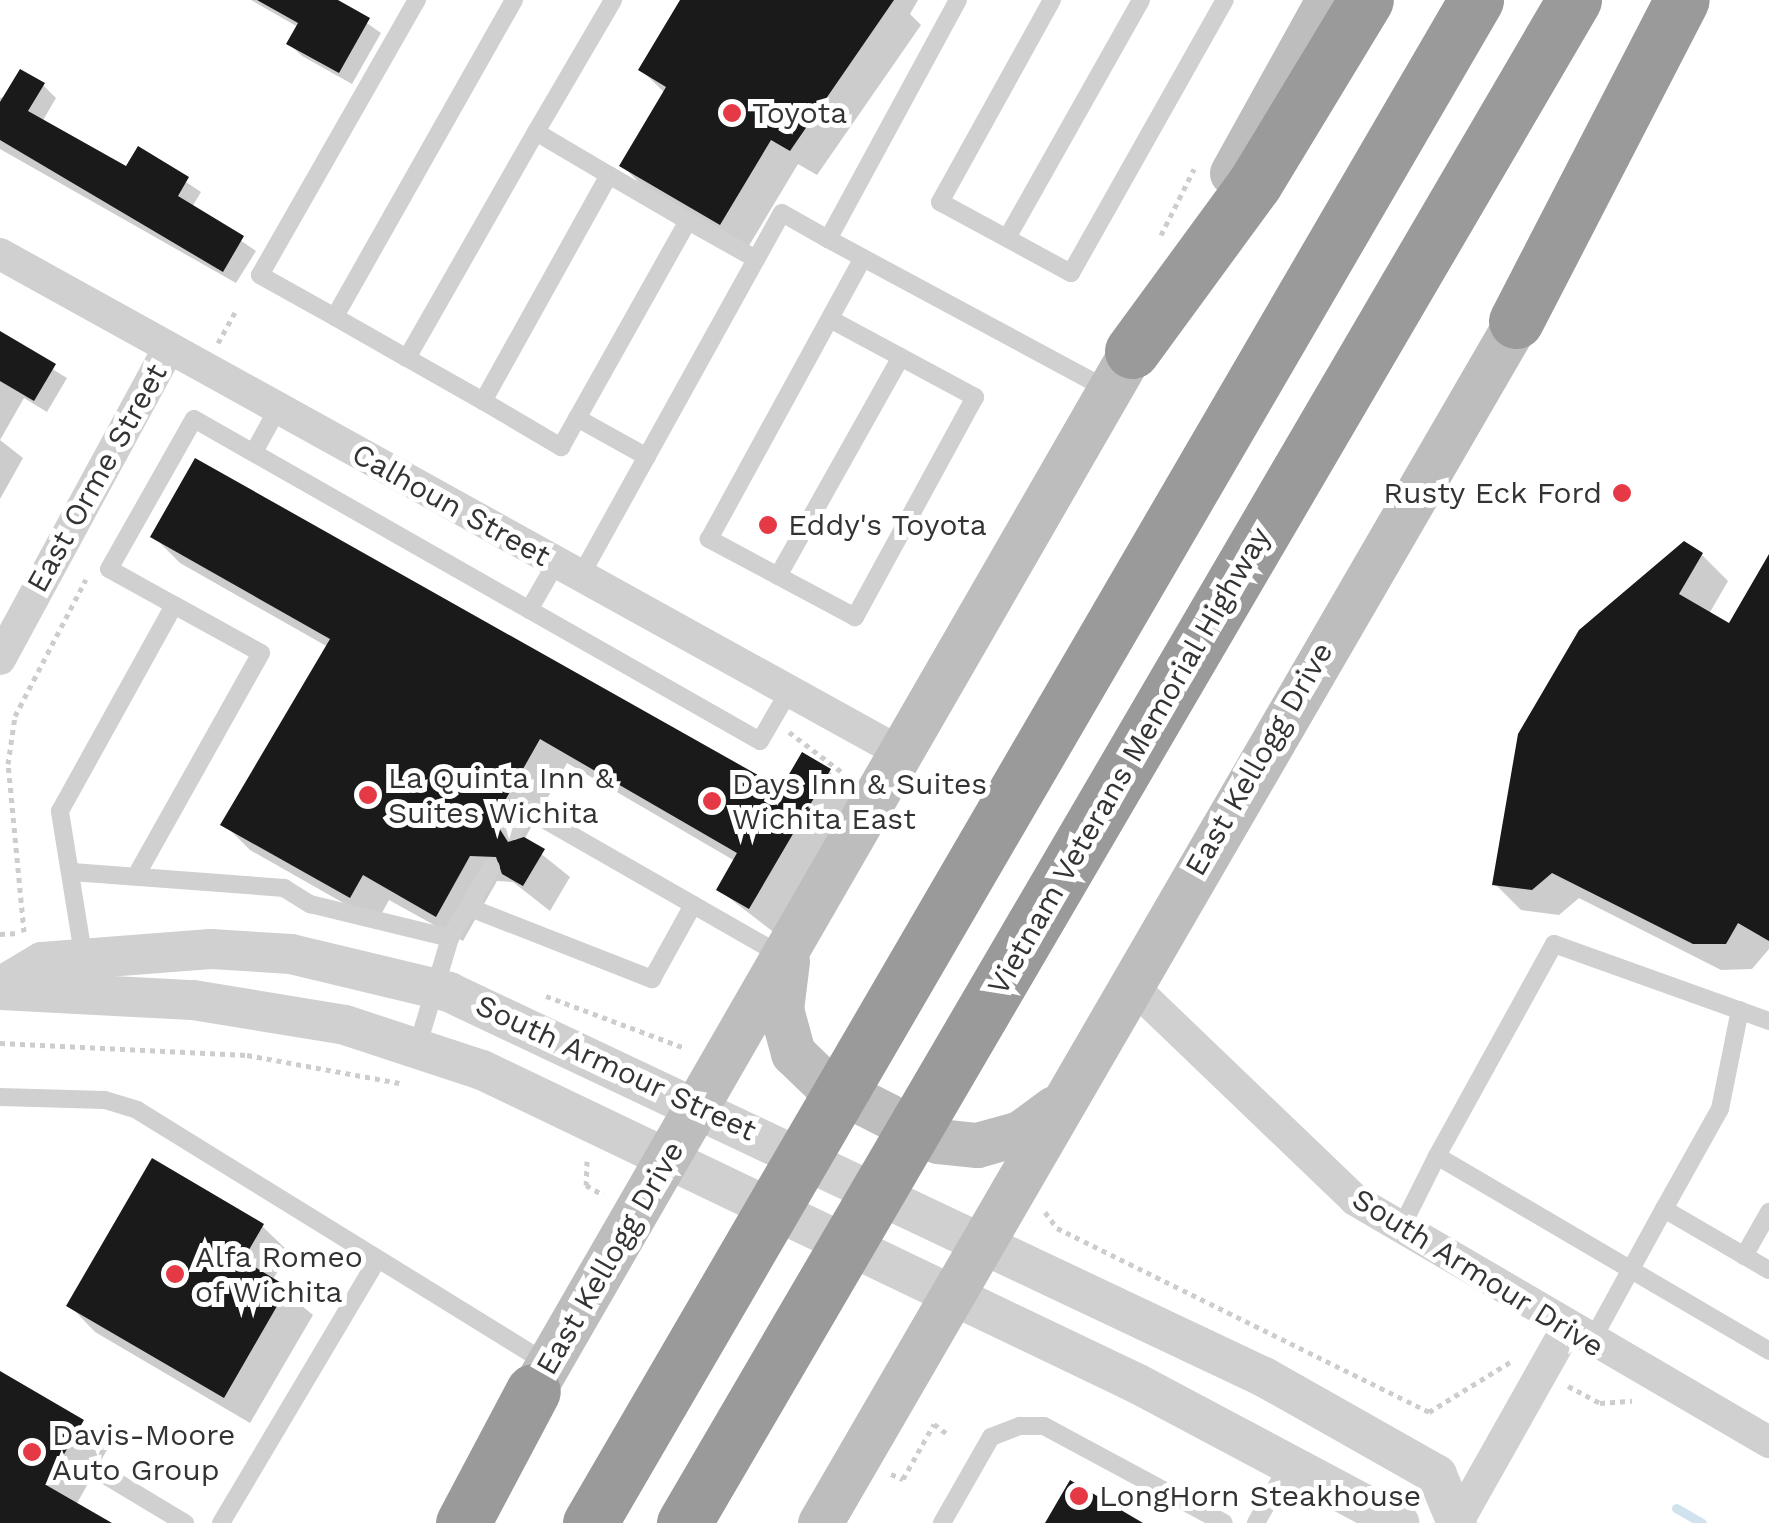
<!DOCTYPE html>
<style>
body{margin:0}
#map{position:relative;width:1769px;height:1523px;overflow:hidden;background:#fff;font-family:"Work Sans",sans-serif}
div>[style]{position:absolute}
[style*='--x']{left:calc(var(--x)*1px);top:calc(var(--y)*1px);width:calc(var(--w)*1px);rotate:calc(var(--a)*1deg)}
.shadow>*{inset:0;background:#0003}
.stream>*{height:9px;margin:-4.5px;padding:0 4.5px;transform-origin:4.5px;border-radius:4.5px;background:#cfe2ee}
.building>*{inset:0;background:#1a1a1a}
.path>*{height:5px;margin-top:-2.5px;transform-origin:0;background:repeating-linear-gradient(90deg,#cdcdcd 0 5px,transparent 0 10px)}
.service>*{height:18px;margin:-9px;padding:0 9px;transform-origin:9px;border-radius:9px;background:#d0d0d0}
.minor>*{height:32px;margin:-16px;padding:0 16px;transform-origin:16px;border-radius:16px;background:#d0d0d0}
.tertiary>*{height:40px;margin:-20px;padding:0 20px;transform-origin:20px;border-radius:20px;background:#d0d0d0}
.secondary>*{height:45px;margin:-22.5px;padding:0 22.5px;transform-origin:22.5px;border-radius:22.5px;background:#bdbdbd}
.motorway>*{height:55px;margin:-27.5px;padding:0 27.5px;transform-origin:27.5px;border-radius:27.5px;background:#9a9a9a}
.dots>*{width:28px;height:28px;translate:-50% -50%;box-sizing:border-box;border:5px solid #fff;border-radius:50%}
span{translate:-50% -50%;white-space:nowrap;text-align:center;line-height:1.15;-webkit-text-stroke:10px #fff;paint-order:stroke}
.poi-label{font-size:30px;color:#333}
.left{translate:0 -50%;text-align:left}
.right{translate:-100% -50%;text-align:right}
.street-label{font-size:30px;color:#333}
</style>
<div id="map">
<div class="shadow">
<div style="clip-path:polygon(251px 0,334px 0,381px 33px,352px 84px,302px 56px,289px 44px,298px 27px)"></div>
<div style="clip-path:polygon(683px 0,918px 0,910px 14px,921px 25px,817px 175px,798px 164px,747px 249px,648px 192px,622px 165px,665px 93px,641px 70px)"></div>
<div style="clip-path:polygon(43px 85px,56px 98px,42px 122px,126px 170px,138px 150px,201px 192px,192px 207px,256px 251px,236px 283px,0 149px,0 98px)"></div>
<div style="clip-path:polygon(0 337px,67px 378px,47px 412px,24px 398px,0 440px,23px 458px,0 499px)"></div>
<div style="clip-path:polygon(154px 537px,782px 792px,829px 771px,855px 798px,776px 934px,719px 890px,735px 861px,567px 763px,524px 840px,570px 877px,550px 911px,513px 882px,497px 881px,463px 941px,389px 900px,377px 922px,250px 850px,224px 824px,328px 647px,180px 563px)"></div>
<div style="clip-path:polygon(1702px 555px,1728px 581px,1709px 614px,1730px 626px,1769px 559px,1769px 949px,1752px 969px,1721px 970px,1579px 898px,1559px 915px,1521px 910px,1495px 884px)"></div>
<div style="clip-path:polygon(262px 1226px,289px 1252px,272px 1281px,313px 1315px,250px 1423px,95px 1332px,69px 1305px)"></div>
<div style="clip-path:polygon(0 1374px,108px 1448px,76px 1505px,107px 1523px,0 1523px)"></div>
</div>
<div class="stream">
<div style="--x:1676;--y:1508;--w:30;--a:30"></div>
</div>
<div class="building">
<div style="clip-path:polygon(257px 0,338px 0,370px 18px,339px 73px,286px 44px,298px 23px)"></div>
<div style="clip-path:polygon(680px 0,894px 0,790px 151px,771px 140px,720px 225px,619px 166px,666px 87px,638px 70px)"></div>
<div style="clip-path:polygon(20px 69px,45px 83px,28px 111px,126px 166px,138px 146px,189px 177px,178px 196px,244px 236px,223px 272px,0 140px,0 102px)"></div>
<div style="clip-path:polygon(0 331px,56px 364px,34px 401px,0 381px)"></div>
<div style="clip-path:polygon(195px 458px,781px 788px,802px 752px,831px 769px,749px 909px,716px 890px,737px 853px,540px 739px,494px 820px,508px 842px,524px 837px,545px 849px,523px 886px,502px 874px,496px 857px,470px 856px,436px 917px,363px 875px,350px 898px,220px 825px,330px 639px,150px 537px)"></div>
<div style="clip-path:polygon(1684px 541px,1703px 553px,1679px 594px,1729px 623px,1769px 554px,1769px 941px,1738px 923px,1726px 944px,1693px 944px,1552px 873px,1532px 890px,1492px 885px,1518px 734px,1579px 630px)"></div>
<div style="clip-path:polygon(152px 1158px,264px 1224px,243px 1260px,288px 1287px,224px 1398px,66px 1306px)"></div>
<div style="clip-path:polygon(0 1371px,84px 1420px,46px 1485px,112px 1523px,0 1523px)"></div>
<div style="clip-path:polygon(1070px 1480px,1143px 1523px,1045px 1523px)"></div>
</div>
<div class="path">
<div style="--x:1161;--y:235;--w:74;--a:-63.4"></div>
<div style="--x:218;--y:343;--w:37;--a:-61"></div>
<div style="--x:789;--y:732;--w:68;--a:37.2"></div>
<div style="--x:24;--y:932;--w:169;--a:-95.4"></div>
<div style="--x:8;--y:764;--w:49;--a:-81.7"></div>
<div style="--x:15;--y:716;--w:154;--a:-62.6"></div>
<div style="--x:0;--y:934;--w:19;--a:-3"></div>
<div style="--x:546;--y:996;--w:148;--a:20.5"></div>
<div style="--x:0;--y:1043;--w:247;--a:2.8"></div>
<div style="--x:247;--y:1055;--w:155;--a:10.4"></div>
<div style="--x:587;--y:1161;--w:24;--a:92"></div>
<div style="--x:586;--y:1185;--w:20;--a:30"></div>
<div style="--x:1045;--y:1212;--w:20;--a:53"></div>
<div style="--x:1057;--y:1228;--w:415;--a:26.3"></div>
<div style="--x:1429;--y:1412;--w:97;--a:-31.6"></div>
<div style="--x:1568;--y:1386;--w:36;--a:28"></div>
<div style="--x:1600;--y:1403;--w:32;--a:-4"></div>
<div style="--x:891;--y:1474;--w:13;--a:23"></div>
<div style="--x:903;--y:1479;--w:63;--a:-60.6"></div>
<div style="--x:934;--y:1424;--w:15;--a:37"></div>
</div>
<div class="service">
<div style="--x:514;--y:0;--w:364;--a:119.5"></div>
<div style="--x:335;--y:317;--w:83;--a:29.7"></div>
<div style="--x:407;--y:358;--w:260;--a:-60.3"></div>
<div style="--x:536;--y:132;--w:85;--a:30.5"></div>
<div style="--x:609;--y:175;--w:259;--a:119.1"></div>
<div style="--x:483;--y:401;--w:91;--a:30.5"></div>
<div style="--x:561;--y:447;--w:259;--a:-60.7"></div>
<div style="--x:688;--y:221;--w:78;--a:29.2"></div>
<div style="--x:958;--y:0;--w:272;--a:118.5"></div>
<div style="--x:828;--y:239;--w:317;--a:28.3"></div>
<div style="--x:1052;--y:0;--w:231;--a:119"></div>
<div style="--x:940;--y:202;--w:149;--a:28.5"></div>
<div style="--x:1071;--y:273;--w:313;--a:-60.6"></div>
<div style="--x:536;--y:132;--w:153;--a:-59.7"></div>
<div style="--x:609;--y:175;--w:91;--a:30.2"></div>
<div style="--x:1007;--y:238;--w:273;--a:-60.6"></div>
<div style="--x:335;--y:317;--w:86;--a:-150.8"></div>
<div style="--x:260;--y:275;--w:317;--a:-60.3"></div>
<div style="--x:830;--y:319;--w:165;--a:28.3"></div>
<div style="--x:975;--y:397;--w:251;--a:118.6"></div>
<div style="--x:855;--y:617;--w:166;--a:-151.9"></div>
<div style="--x:709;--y:539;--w:320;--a:-61.3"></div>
<div style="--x:407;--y:358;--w:87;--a:29.5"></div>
<div style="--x:577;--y:418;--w:80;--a:29.1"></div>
<div style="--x:254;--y:452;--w:48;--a:-61.3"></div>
<div style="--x:778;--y:576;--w:251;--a:-60.7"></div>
<div style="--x:580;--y:577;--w:416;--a:-61"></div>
<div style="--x:782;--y:213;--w:53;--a:29.5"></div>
<div style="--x:174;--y:605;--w:74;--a:-151"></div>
<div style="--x:109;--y:569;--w:172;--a:-60.5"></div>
<div style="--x:194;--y:419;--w:651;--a:29.64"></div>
<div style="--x:760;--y:741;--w:58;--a:-59.9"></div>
<div style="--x:529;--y:610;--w:54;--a:-60.1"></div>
<div style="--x:513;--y:831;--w:26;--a:-59"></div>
<div style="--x:526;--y:809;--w:297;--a:29.8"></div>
<div style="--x:72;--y:872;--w:213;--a:4.3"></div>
<div style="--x:284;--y:888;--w:31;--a:32"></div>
<div style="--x:310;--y:904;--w:144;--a:13.7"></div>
<div style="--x:468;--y:907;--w:198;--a:21.4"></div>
<div style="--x:652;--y:979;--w:85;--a:-61"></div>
<div style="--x:84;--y:960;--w:151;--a:-99.2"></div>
<div style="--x:60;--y:811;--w:235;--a:-61"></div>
<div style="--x:174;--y:605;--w:99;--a:28.9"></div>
<div style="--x:261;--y:653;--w:256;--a:119.3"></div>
<div style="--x:417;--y:1048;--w:115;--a:-73.3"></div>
<div style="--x:450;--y:938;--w:81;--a:-59.6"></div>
<div style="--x:0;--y:1097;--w:105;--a:1.6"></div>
<div style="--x:105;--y:1100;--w:34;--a:17"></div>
<div style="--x:137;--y:1110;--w:483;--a:31.7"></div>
<div style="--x:1437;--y:1156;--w:242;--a:-61.1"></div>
<div style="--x:1554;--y:944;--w:228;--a:19.7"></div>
<div style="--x:1664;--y:1209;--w:115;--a:-60.8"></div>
<div style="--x:1720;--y:1109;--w:101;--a:-78.6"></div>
<div style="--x:1401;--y:1228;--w:80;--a:-63.4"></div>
<div style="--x:1437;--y:1156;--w:385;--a:30.4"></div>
<div style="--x:1744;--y:1256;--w:51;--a:-60.4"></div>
<div style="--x:1590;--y:1344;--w:154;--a:-61.3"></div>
<div style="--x:1664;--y:1209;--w:121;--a:30.2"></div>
<div style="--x:90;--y:1466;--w:111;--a:31"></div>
<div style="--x:221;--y:1523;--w:307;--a:-59.3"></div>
<div style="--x:942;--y:1523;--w:99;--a:-60.3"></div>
<div style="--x:991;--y:1437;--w:31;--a:-21"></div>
<div style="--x:1020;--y:1426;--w:24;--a:0"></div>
<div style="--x:1044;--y:1426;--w:204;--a:28.3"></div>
<div style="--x:1256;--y:1523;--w:68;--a:-60.8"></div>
</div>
<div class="minor">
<div style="--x:0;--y:254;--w:1032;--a:28.97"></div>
<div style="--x:0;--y:659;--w:350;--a:-61.5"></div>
<div style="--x:1128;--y:982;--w:315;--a:43.8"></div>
<div style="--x:1355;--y:1200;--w:480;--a:30.3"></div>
<div style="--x:1457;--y:1523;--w:220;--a:-60.6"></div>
</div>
<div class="tertiary">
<div style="--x:0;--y:987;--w:49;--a:-30.8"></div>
<div style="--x:42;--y:962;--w:169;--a:-4.4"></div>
<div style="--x:211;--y:949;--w:80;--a:3.6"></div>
<div style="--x:291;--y:954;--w:163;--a:13.5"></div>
<div style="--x:449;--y:992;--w:901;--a:25.29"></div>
<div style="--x:1264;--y:1377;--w:199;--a:29.5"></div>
<div style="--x:1437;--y:1475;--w:52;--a:67.4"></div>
<div style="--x:0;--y:990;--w:193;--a:3"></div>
<div style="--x:193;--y:1000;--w:154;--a:9.3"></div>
<div style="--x:345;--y:1025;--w:144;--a:18.2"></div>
<div style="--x:482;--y:1070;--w:727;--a:25.58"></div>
<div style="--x:1138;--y:1384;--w:296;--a:28"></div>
</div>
<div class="secondary">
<div style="--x:1232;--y:173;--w:198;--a:-61"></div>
<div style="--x:787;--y:961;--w:48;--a:97.1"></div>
<div style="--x:781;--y:1009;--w:46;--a:74.7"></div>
<div style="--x:793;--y:1053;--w:43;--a:44.1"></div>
<div style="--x:824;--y:1083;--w:128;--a:27"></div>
<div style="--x:938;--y:1141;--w:39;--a:6"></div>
<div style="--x:977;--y:1145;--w:45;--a:-15.6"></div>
<div style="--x:1020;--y:1133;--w:42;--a:-36.3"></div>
<div style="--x:517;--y:1418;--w:1266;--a:-60.05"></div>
<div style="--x:820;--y:1523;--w:1423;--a:-59.89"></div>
</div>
<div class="motorway">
<div style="--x:1516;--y:321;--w:361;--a:-62.7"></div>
<div style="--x:1132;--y:351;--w:208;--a:-53.8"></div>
<div style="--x:1255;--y:183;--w:214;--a:-58.8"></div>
<div style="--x:463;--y:1523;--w:149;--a:-62.1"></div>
<div style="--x:590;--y:1523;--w:1762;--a:-59.81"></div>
<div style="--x:684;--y:1523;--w:1764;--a:-59.7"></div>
</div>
<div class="dots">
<div style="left:732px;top:113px;background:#e63946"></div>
<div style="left:1622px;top:493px;background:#e63946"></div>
<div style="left:768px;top:525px;background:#e63946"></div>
<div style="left:368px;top:795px;background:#e63946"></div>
<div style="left:712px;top:801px;background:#e63946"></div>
<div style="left:175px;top:1274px;background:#e63946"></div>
<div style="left:32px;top:1452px;background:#e63946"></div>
<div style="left:1079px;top:1496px;background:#e63946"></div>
</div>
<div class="poi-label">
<span class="left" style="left:752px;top:113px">Toyota</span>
<span class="right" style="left:1602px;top:493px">Rusty Eck Ford</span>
<span class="left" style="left:788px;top:525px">Eddy's Toyota</span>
<span class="left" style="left:388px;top:795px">La Quinta Inn &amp;<br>Suites Wichita</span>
<span class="left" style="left:732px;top:801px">Days Inn &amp; Suites<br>Wichita East</span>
<span class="left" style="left:195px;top:1274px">Alfa Romeo<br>of Wichita</span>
<span class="left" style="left:52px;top:1452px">Davis-Moore<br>Auto Group</span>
<span class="left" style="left:1099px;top:1496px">LongHorn Steakhouse</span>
</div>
<div class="street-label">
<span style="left:97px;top:478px;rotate:-61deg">East Orme Street</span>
<span style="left:451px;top:505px;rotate:29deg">Calhoun Street</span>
<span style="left:1259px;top:759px;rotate:-60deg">East Kellogg Drive</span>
<span style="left:1129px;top:761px;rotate:-60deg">Vietnam Veterans Memorial Highway</span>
<span style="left:616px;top:1068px;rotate:25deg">South Armour Street</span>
<span style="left:610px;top:1258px;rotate:-60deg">East Kellogg Drive</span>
<span style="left:1478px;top:1273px;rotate:32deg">South Armour Drive</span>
</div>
</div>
